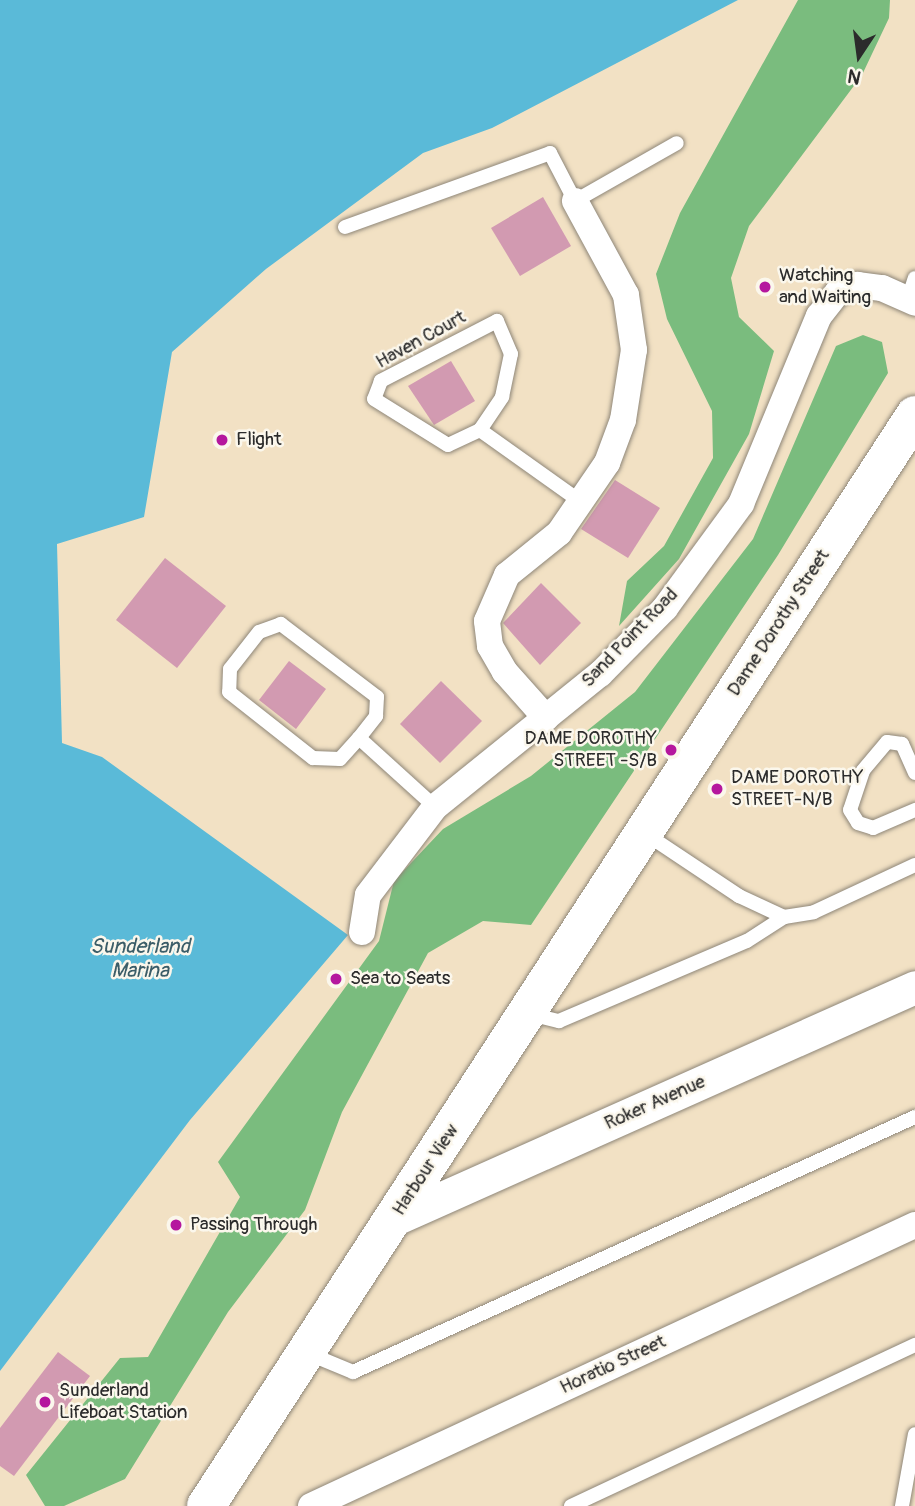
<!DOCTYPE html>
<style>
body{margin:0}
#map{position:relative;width:915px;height:1506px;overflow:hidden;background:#f2e1c4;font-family:Pangolin,sans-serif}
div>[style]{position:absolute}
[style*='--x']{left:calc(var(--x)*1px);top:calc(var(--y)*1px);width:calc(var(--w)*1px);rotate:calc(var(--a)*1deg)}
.forest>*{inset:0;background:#7abc7e}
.water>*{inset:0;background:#5abad8}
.building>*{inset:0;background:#d29ab1}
.roads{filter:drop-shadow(0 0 2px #8e8678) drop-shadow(0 0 2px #8e8678)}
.service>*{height:14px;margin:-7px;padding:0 7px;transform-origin:7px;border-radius:7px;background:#fff}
.minor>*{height:26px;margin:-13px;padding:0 13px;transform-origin:13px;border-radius:13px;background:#fff}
.tertiary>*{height:33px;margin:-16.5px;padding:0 16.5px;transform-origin:16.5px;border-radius:16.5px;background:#fff}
.primary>*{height:38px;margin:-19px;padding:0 19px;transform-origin:19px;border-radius:19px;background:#fff}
.dots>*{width:19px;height:19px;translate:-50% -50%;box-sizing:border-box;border:4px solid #fbf7ec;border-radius:50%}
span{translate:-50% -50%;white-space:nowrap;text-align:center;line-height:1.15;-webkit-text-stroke:5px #fbf7ec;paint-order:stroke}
.poi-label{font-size:19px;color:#2b2b2b}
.left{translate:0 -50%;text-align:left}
.right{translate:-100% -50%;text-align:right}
.street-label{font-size:19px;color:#2b2b2b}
.water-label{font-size:21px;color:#3b5d68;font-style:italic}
.north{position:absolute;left:824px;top:21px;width:70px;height:70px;-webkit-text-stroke:5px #fbf7ec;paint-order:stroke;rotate:193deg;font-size:19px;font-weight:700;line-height:28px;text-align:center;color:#2b2b2b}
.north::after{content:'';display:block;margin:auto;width:24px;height:32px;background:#2b2b2b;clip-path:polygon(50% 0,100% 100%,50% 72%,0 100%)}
</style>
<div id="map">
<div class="forest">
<div style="clip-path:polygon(798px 0,890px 0,889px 18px,862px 75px,749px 226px,731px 278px,739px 317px,774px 351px,749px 434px,679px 559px,619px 626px,627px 581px,664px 546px,713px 458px,712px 411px,667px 319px,656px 274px,680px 213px)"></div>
<div style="clip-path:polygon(863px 335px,882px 342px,888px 373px,778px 555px,531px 925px,483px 921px,428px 953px,342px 1112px,305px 1210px,228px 1312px,125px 1479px,64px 1506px,45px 1506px,26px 1475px,120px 1358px,148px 1357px,240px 1197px,218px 1162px,379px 941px,394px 881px,443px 829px,531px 776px,635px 692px,753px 539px,836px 346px)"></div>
</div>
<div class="water">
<div style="clip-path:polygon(0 0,738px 0,492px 128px,423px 153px,266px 269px,172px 352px,144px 517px,57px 544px,62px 743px,102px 757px,348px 935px,190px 1120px,0 1371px)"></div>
</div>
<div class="building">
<div style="clip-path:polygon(543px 197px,571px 246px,520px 276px,491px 228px)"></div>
<div style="clip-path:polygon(451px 361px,475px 401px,434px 425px,408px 386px)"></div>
<div style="clip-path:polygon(615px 480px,660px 508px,628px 558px,581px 529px)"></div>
<div style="clip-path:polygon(165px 558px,226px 606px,177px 668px,116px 620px)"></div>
<div style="clip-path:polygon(541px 583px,581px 623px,540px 665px,503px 623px)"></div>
<div style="clip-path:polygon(289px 661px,326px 689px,296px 729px,259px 700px)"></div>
<div style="clip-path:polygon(441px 681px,482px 721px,440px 763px,400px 724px)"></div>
<div style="clip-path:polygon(58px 1352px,90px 1376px,14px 1476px,0 1466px,0 1428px)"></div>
</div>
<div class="roads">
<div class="service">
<div style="--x:345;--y:227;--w:218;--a:-19.8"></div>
<div style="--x:550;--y:153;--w:54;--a:62.5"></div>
<div style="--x:575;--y:201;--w:117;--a:-29.6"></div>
<div style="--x:908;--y:299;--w:22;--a:-72"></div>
<div style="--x:480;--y:430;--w:40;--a:-56"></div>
<div style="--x:502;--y:397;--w:44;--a:-78.2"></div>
<div style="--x:511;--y:354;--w:36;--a:-113"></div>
<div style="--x:497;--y:321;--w:131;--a:152.7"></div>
<div style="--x:381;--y:381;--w:19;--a:111"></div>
<div style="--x:374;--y:399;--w:87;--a:31.9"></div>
<div style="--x:448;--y:445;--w:35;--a:-25"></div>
<div style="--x:480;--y:430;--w:124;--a:35.5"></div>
<div style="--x:359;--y:738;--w:28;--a:-52"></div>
<div style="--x:376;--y:716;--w:19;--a:-87"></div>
<div style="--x:377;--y:697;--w:121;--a:-142.8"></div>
<div style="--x:281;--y:624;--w:23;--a:160"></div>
<div style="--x:259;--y:632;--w:47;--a:128.1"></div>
<div style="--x:230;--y:669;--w:23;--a:92"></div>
<div style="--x:229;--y:692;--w:107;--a:38.2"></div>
<div style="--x:313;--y:758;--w:27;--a:2"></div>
<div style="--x:340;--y:759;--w:28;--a:-48"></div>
<div style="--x:359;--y:738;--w:103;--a:42.2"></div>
<div style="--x:915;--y:773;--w:32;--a:-114"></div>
<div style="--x:902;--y:744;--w:15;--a:-172"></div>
<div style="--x:887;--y:742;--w:38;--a:130"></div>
<div style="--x:863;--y:771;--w:41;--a:108.4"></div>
<div style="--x:850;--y:810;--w:15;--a:58"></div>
<div style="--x:858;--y:823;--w:16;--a:18"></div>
<div style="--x:873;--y:828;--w:46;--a:-23.2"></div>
<div style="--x:646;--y:834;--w:112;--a:33.7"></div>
<div style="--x:739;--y:896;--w:50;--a:25"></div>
<div style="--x:784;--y:917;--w:30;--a:-9"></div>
<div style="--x:814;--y:912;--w:111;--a:-25"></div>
<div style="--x:530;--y:1014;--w:30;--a:14"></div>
<div style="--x:559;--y:1021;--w:204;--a:-23.1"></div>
<div style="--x:747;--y:941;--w:44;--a:-33"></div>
<div style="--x:307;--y:1353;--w:50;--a:22.4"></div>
<div style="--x:353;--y:1372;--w:617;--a:-24.41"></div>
<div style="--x:571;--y:1506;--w:380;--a:-25.1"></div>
<div style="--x:902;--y:1506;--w:73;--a:-79.8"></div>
</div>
<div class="minor">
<div style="--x:546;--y:718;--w:62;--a:-131.7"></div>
<div style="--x:505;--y:672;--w:30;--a:-120"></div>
<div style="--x:490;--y:646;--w:25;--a:-97"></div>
<div style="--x:487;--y:621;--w:50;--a:-66.5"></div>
<div style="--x:507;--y:575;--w:67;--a:-38.9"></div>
<div style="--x:559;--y:533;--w:85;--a:-55.6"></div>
<div style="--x:607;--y:463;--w:46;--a:-69.6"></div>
<div style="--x:623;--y:420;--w:71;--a:-81.1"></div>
<div style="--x:634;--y:350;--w:56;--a:-98.3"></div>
<div style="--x:626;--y:295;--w:107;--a:-118.5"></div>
<div style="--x:362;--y:932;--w:37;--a:-81"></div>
<div style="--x:368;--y:895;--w:111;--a:-52.7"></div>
<div style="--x:435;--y:807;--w:212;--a:-38.9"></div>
<div style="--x:600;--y:674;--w:93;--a:-45.4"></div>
<div style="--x:665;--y:608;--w:129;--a:-53.8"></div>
<div style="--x:741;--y:504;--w:204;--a:-67.5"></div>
<div style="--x:819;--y:316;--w:29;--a:-52"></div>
<div style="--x:837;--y:293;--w:22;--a:-22"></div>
<div style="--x:857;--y:285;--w:25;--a:7"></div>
<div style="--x:882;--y:288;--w:36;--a:24"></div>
<div style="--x:311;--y:1506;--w:666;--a:-24.95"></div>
</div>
<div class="tertiary">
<div style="--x:395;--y:1219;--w:569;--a:-24.04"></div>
</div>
<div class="primary">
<div style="--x:206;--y:1506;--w:1301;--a:-56.98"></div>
</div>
</div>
<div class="dots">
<div style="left:765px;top:287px;background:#b5179e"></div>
<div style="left:222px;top:440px;background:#b5179e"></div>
<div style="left:671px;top:750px;background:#b5179e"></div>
<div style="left:717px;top:789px;background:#b5179e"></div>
<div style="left:336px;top:979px;background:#b5179e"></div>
<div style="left:176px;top:1225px;background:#b5179e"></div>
<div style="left:45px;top:1402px;background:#b5179e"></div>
</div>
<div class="poi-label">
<span class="left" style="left:779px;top:287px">Watching<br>and Waiting</span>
<span class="left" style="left:236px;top:440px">Flight</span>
<span class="right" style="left:657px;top:750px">DAME DOROTHY<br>STREET -S/B</span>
<span class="left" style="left:731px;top:789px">DAME DOROTHY<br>STREET-N/B</span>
<span class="left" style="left:350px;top:979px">Sea to Seats</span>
<span class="left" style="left:190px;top:1225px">Passing Through</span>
<span class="left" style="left:59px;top:1402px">Sunderland<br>Lifeboat Station</span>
</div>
<div class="street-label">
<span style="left:421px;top:340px;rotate:-29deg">Haven Court</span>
<span style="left:779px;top:623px;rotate:-57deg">Dame Dorothy Street</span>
<span style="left:630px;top:638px;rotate:-46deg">Sand Point Road</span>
<span style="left:655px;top:1103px;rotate:-24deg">Roker Avenue</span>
<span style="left:426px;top:1170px;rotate:-57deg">Harbour View</span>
<span style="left:613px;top:1365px;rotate:-25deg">Horatio Street</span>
</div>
<div class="water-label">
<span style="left:140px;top:959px">Sunderland<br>Marina</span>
</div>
<div class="north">N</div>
</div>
